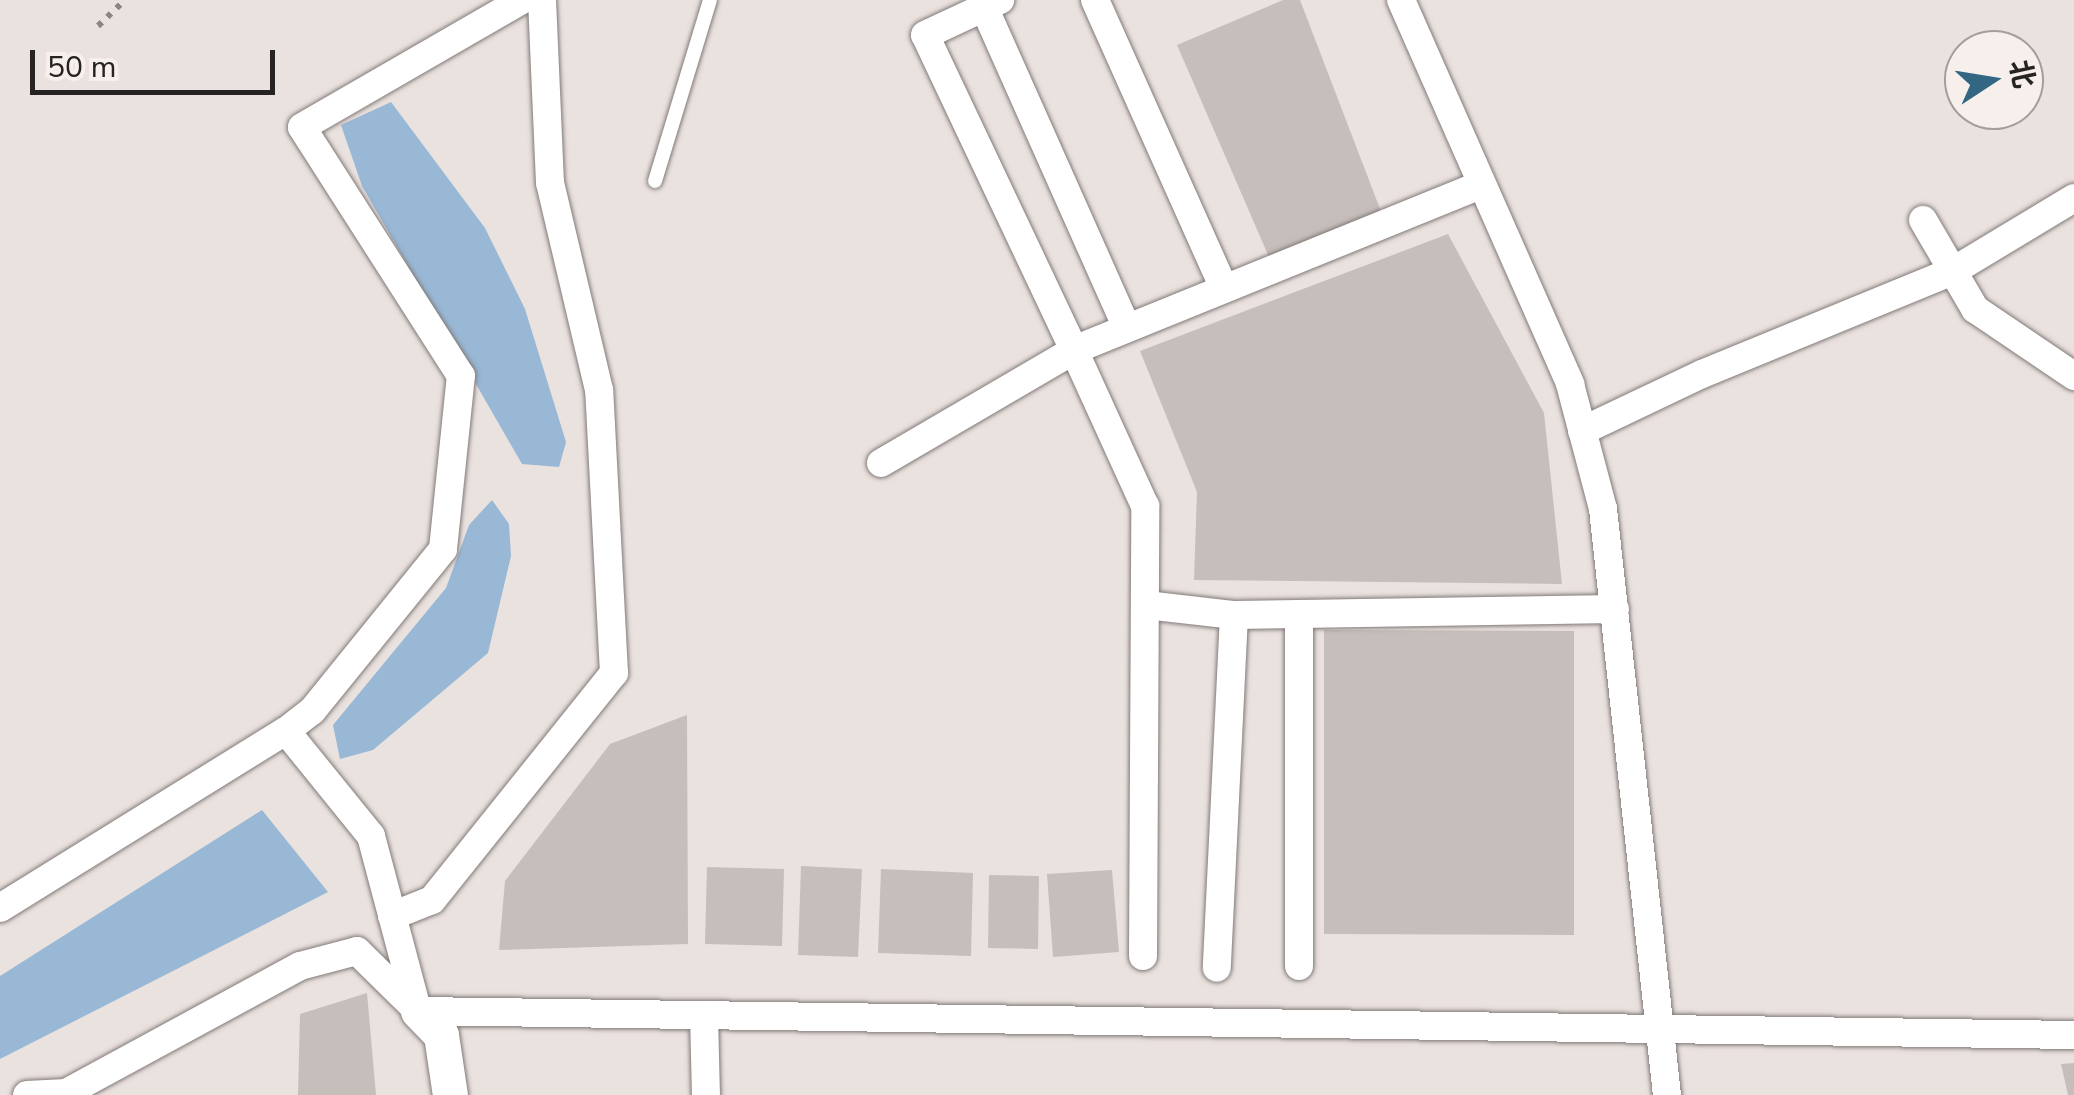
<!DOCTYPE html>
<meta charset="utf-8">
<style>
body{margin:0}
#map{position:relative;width:2074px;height:1095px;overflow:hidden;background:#eae2df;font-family:"Nunito Sans","Noto Sans SC",sans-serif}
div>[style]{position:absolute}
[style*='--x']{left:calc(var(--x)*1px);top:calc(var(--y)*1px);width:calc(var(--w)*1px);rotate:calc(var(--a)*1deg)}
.water>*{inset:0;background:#98b8d6}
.building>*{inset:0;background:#c6bebb}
.path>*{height:6px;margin-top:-3px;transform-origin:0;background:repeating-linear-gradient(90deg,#8b8684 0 5px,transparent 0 13px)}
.roads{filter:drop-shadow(0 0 2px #817a78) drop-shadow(0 0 2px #817a78)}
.service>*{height:14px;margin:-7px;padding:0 7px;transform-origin:7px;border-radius:7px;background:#fff}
.minor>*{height:28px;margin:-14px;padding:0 14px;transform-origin:14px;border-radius:14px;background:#fff}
.tertiary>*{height:35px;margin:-17.5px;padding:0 17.5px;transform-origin:17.5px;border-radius:17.5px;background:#fff}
span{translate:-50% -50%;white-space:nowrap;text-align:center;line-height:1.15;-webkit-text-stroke:9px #f7efec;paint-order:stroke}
.north{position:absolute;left:1944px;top:30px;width:100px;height:100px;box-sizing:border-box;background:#f7efec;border:2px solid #a39e9b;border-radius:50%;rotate:78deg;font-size:28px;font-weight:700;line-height:40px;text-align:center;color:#262422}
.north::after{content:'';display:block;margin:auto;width:35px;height:45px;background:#336683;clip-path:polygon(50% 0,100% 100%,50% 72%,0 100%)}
.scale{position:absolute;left:30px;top:50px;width:245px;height:45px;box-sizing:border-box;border:5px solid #262422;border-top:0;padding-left:12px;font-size:30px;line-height:35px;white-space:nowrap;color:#262422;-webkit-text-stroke:8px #f7efec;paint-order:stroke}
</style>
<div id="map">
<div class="water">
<div style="clip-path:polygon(391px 102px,485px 228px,525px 309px,566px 442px,559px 467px,522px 464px,362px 186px,341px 125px)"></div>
<div style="clip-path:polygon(492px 500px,509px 524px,511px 556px,488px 653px,373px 750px,340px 759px,333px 725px,446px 588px,469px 525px)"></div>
<div style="clip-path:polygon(262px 810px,328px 892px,0 1059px,0 976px)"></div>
</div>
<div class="building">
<div style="clip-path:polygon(1283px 0,1300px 0,1382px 214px,1272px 264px,1177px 45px)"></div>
<div style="clip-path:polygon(1448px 234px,1544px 413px,1562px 584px,1194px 580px,1197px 492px,1140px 351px)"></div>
<div style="clip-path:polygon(1324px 630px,1574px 631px,1574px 935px,1324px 934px)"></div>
<div style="clip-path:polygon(687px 715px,688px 944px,499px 950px,505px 881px,610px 744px)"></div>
<div style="clip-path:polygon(801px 866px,862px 869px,858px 957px,798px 955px)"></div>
<div style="clip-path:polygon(707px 867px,784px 869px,782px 946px,705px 944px)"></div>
<div style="clip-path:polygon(881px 869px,973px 873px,971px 956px,878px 953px)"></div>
<div style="clip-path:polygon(1112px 870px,1119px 952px,1053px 957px,1047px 874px)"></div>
<div style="clip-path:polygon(989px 875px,1039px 876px,1038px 949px,988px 948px)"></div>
<div style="clip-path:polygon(367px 993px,376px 1095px,298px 1095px,300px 1014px)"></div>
<div style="clip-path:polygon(2074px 1063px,2074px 1095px,2068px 1095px,2061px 1064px)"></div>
</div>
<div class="path">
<div style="--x:98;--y:26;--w:37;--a:-44"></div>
</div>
<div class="roads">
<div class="service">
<div style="--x:655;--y:181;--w:189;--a:-73.1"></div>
</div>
<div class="minor">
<div style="--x:1095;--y:0;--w:316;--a:65.9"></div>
<div style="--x:1401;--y:0;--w:420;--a:66.2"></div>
<div style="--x:1570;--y:384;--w:129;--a:75.2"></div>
<div style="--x:1603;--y:509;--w:589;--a:83.77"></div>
<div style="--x:984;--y:7;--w:351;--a:66"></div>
<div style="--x:1923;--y:220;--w:103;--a:59.7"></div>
<div style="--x:1975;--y:309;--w:120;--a:34.1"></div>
<div style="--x:1582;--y:431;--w:133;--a:-25.4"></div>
<div style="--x:1702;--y:374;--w:271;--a:-22.3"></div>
<div style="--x:1953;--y:271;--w:141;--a:-31.1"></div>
<div style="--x:881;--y:463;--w:224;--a:-30.3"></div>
<div style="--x:1074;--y:350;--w:348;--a:-115.3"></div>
<div style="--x:925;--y:35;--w:83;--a:-25"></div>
<div style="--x:1146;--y:605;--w:89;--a:6.5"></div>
<div style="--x:1234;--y:615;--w:353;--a:92.8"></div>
<div style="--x:1299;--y:614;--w:316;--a:-0.9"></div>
<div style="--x:1234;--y:615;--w:65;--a:-0.9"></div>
<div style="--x:1299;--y:614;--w:352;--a:90"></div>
<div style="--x:286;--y:731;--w:33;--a:-38"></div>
<div style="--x:312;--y:711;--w:208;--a:-51"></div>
<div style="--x:443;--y:549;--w:174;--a:-84.1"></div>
<div style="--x:461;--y:376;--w:295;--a:-122.6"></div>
<div style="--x:302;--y:127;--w:254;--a:-30"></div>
<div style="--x:0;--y:908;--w:336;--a:-31.8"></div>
<div style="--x:286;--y:731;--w:135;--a:51"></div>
<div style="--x:371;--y:836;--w:179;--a:75.1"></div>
<div style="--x:392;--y:916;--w:43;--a:-21.8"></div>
<div style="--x:432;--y:900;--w:291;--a:-51.3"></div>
<div style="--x:614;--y:673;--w:283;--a:-93"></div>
<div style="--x:599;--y:390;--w:213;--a:-103.3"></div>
<div style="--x:550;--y:183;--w:183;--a:-92.5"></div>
<div style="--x:1143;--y:956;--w:450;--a:-89.7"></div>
<div style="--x:1145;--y:506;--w:171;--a:-114.5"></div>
<div style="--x:1074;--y:350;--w:440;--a:-22.1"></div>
<div style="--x:704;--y:1015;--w:80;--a:88.6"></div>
<div style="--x:27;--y:1095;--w:39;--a:-3"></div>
<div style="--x:66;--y:1093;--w:266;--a:-28.5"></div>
<div style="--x:300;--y:966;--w:59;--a:-14.7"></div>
<div style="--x:357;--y:951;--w:86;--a:44.5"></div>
<div style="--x:418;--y:1011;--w:1656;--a:0.83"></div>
</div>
<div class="tertiary">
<div style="--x:418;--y:1011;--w:33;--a:46"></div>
<div style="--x:441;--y:1035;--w:61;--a:81.5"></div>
</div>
</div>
<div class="north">北</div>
<div class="scale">50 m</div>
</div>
